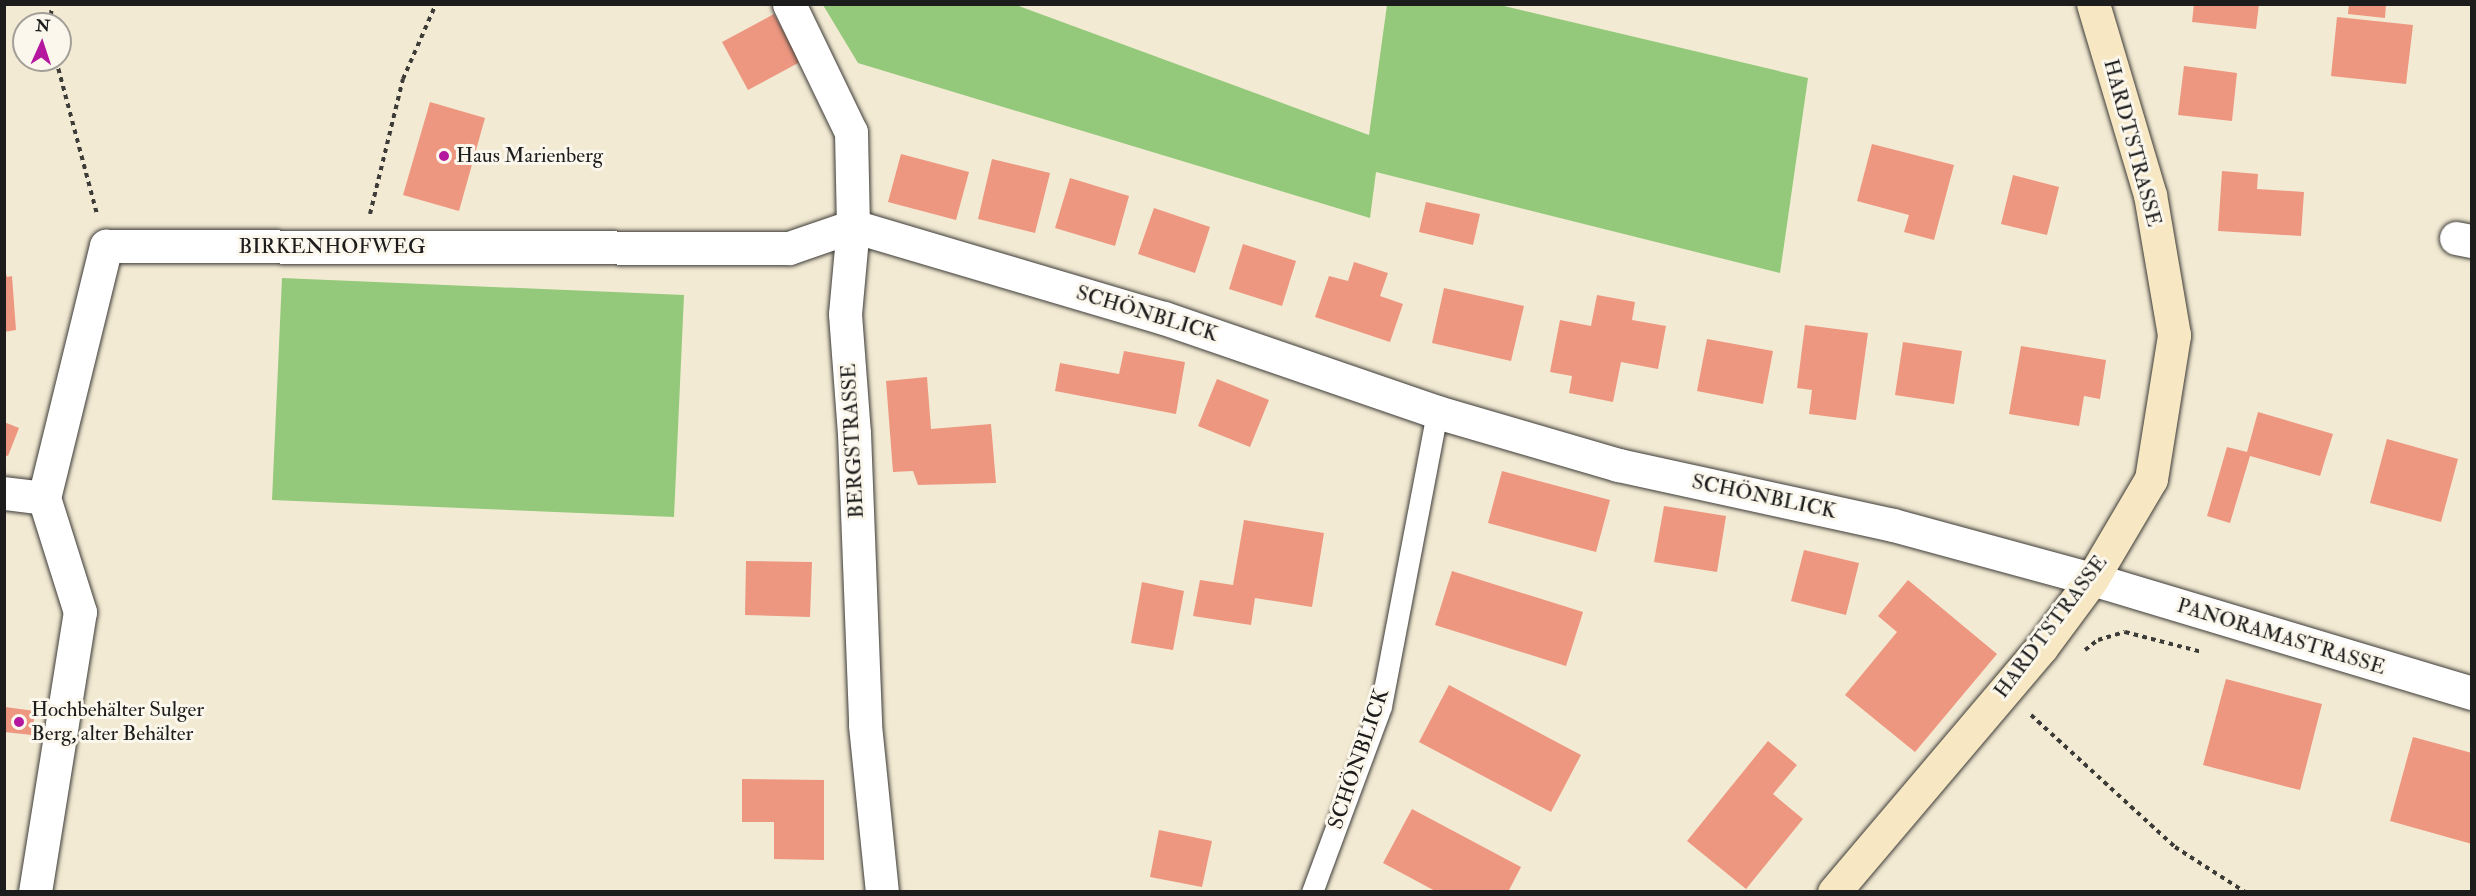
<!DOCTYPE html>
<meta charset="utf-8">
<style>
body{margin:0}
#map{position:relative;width:2476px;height:896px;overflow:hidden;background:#f3ead3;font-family:"IM FELL Double Pica",serif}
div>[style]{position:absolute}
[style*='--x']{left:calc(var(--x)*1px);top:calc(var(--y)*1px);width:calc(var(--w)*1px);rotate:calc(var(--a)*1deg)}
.green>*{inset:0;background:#94c97b}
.building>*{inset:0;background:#ed9780}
.path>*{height:4px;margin-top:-2px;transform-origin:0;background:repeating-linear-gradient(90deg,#3c3b37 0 4.5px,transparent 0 9px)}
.roads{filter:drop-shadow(0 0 2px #3c3b37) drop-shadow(0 0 2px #3c3b37)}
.lane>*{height:21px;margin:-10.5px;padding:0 10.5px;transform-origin:10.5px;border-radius:10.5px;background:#fff}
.street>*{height:33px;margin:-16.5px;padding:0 16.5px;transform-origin:16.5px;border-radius:16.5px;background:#fff}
.secondary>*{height:33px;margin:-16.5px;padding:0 16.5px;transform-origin:16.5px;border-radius:16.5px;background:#f7e8c3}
.dots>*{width:16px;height:16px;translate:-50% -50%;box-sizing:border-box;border:3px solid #fbf7ec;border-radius:50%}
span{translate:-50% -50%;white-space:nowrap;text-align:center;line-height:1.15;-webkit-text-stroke:6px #fbf7ec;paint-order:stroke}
.street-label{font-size:21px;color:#1c1c1c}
.poi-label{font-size:21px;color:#1c1c1c}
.left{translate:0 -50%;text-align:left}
.frame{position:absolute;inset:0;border:6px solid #1c1c1c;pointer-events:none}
.north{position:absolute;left:12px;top:12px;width:60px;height:60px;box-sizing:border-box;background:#fbf7ec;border:2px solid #a29f99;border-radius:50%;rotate:3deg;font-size:16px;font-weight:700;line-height:24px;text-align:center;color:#1c1c1c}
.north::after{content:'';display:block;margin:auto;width:21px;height:27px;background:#b5179e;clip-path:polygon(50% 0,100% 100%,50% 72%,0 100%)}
</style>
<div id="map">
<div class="green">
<div style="clip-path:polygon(823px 5px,1016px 5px,1369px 135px,1387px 5px,1500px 5px,1808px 78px,1780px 273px,1376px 172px,1370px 218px,858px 63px)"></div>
<div style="clip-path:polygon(282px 278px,684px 295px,674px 517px,272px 500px)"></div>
</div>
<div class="building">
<div style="clip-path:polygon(2194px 4px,2259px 4px,2256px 29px,2192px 22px)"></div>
<div style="clip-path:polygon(2349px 4px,2386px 4px,2385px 18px,2348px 14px)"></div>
<div style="clip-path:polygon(774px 14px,800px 62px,748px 90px,722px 42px)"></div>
<div style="clip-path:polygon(2337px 17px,2413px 25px,2406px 84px,2331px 76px)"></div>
<div style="clip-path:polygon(2184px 66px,2237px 73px,2232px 121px,2178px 115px)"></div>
<div style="clip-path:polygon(430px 102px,485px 118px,459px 211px,403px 195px)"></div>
<div style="clip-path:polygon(1872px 144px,1954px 165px,1934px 240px,1904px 232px,1909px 215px,1857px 201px)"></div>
<div style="clip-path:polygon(901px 154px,969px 172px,956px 220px,888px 202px)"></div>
<div style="clip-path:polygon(992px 159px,1050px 173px,1035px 233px,978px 219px)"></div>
<div style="clip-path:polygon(2222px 171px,2258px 174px,2257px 189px,2304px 192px,2301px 236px,2218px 231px)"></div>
<div style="clip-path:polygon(2013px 175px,2059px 187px,2047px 235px,2001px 224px)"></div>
<div style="clip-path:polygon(1070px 178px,1129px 196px,1115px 246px,1055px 228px)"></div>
<div style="clip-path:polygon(1426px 202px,1480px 214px,1473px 245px,1419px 232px)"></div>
<div style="clip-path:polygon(1154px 208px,1210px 227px,1195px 273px,1138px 254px)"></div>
<div style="clip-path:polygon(1243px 244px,1296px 261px,1282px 306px,1229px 289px)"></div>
<div style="clip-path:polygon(1354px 262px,1388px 273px,1380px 296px,1403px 304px,1390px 342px,1315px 317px,1329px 276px,1348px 281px)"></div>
<div style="clip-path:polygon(4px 267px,7px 277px,12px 276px,16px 330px,4px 332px)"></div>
<div style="clip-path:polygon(1444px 288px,1524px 306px,1511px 361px,1432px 343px)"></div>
<div style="clip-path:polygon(1597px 295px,1635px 302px,1632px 320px,1666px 326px,1658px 369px,1621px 362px,1613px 402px,1569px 393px,1572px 376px,1550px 372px,1560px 320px,1591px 326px)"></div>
<div style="clip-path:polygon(1805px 325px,1868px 333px,1856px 420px,1809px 414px,1812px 390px,1797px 388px)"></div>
<div style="clip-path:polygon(1707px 339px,1773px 351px,1763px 404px,1697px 391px)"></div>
<div style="clip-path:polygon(1903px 342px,1962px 351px,1954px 404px,1895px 395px)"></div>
<div style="clip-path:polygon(2021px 346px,2106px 360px,2100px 399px,2084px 396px,2079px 426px,2009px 414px)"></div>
<div style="clip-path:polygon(1124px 351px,1185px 362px,1176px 414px,1055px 391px,1060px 363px,1119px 374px)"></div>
<div style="clip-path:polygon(927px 377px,931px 429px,991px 424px,996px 483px,918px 485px,913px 471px,893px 472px,886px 381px)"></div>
<div style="clip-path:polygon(1217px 379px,1269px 400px,1250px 447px,1198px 426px)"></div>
<div style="clip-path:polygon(2258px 412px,2333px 434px,2320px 476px,2250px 456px,2230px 523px,2207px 516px,2227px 447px,2247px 452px)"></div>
<div style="clip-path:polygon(4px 422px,19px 428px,8px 456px,4px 455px)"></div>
<div style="clip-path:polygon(2387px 439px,2458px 459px,2441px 522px,2370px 503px)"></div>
<div style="clip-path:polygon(1502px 471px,1610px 500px,1596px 552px,1488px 523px)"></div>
<div style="clip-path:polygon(1664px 506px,1726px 516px,1717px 572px,1654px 562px)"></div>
<div style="clip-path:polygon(1244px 520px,1324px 533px,1312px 607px,1255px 598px,1251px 625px,1193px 616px,1200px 580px,1233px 585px)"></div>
<div style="clip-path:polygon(1804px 550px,1859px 563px,1846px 615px,1791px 601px)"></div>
<div style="clip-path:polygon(746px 561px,812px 562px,810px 617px,745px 615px)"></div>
<div style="clip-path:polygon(1452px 571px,1583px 612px,1566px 666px,1435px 625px)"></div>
<div style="clip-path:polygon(1908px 580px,1997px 654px,1915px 752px,1845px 695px,1897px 632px,1878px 616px)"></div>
<div style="clip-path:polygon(1142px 582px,1184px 591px,1173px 650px,1131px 643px)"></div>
<div style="clip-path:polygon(2226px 679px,2322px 704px,2300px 790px,2203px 765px)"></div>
<div style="clip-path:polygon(1449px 685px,1581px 755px,1551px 812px,1419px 742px)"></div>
<div style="clip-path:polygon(5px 707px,35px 711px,32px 735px,4px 732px)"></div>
<div style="clip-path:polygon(2413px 737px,2472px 753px,2472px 844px,2390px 821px)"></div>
<div style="clip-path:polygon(1768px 741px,1797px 765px,1773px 794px,1803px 819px,1746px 889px,1687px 841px)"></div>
<div style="clip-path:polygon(742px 779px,824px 780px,824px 860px,774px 859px,774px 822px,742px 822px)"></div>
<div style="clip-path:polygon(1412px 809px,1521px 867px,1508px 892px,1437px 892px,1383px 863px)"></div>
<div style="clip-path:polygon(1159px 830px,1212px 841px,1202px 887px,1150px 877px)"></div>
</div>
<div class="path">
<div style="--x:50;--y:24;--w:20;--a:-84"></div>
<div style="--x:56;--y:60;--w:159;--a:75.1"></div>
<div style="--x:370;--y:214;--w:139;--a:-76.3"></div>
<div style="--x:403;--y:79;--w:82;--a:-66.3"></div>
<div style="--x:2085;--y:650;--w:16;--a:-38"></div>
<div style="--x:2098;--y:640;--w:28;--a:-17"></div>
<div style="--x:2125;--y:632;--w:80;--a:14.6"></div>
<div style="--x:2031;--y:715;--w:195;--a:42.5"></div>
<div style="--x:2175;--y:847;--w:83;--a:32.7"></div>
</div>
<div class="roads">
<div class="lane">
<div style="--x:1312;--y:892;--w:198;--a:-69.6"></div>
<div style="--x:1381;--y:706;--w:299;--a:-79.2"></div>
</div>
<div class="street">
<div style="--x:789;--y:4;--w:142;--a:64.2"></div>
<div style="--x:851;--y:132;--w:94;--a:88.8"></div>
<div style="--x:853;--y:226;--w:88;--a:95.2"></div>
<div style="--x:845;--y:314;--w:119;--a:85.7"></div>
<div style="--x:854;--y:433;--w:292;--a:87.8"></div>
<div style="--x:865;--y:725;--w:168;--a:84.2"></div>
<div style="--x:853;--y:226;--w:324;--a:16.5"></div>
<div style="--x:1164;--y:318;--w:289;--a:19"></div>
<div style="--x:1437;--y:412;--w:189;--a:16.3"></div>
<div style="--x:1618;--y:465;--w:281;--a:12.3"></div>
<div style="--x:1893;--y:525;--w:206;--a:15.2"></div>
<div style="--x:2092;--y:579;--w:397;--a:16.7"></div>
<div style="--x:2456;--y:238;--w:16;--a:11"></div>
<div style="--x:4;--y:493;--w:40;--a:7.1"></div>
<div style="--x:44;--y:498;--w:260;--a:-76.2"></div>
<div style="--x:106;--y:246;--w:683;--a:0.17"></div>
<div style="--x:789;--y:248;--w:68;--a:-19"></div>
<div style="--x:35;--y:892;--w:284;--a:-80.9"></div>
<div style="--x:80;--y:612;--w:120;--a:-107.5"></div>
</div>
<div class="secondary">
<div style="--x:1834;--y:892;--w:320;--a:-49.7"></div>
<div style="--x:2041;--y:648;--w:86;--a:-53.5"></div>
<div style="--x:2092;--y:579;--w:116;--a:-59.5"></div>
<div style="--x:2151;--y:479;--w:146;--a:-80.9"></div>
<div style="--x:2174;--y:335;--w:142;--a:-99.7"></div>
<div style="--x:2150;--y:195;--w:199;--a:-106.6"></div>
</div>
</div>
<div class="dots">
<div style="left:444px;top:156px;background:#b5179e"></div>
<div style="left:19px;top:722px;background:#b5179e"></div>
</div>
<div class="street-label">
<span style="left:2132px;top:143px;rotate:75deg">HARDTSTRASSE</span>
<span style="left:332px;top:247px">BIRKENHOFWEG</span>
<span style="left:1147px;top:314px;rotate:17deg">SCHÖNBLICK</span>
<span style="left:853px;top:441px;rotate:-93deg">BERGSTRASSE</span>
<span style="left:1764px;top:497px;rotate:12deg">SCHÖNBLICK</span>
<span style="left:2051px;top:627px;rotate:-53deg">HARDTSTRASSE</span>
<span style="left:2281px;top:637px;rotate:17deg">PANORAMASTRASSE</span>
<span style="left:1359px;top:759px;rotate:-71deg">SCHÖNBLICK</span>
</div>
<div class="poi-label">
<span class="left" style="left:456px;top:156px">Haus Marienberg</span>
<span class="left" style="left:31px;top:722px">Hochbehälter Sulger<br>Berg, alter Behälter</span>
</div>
<div class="frame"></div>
<div class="north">N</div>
</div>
